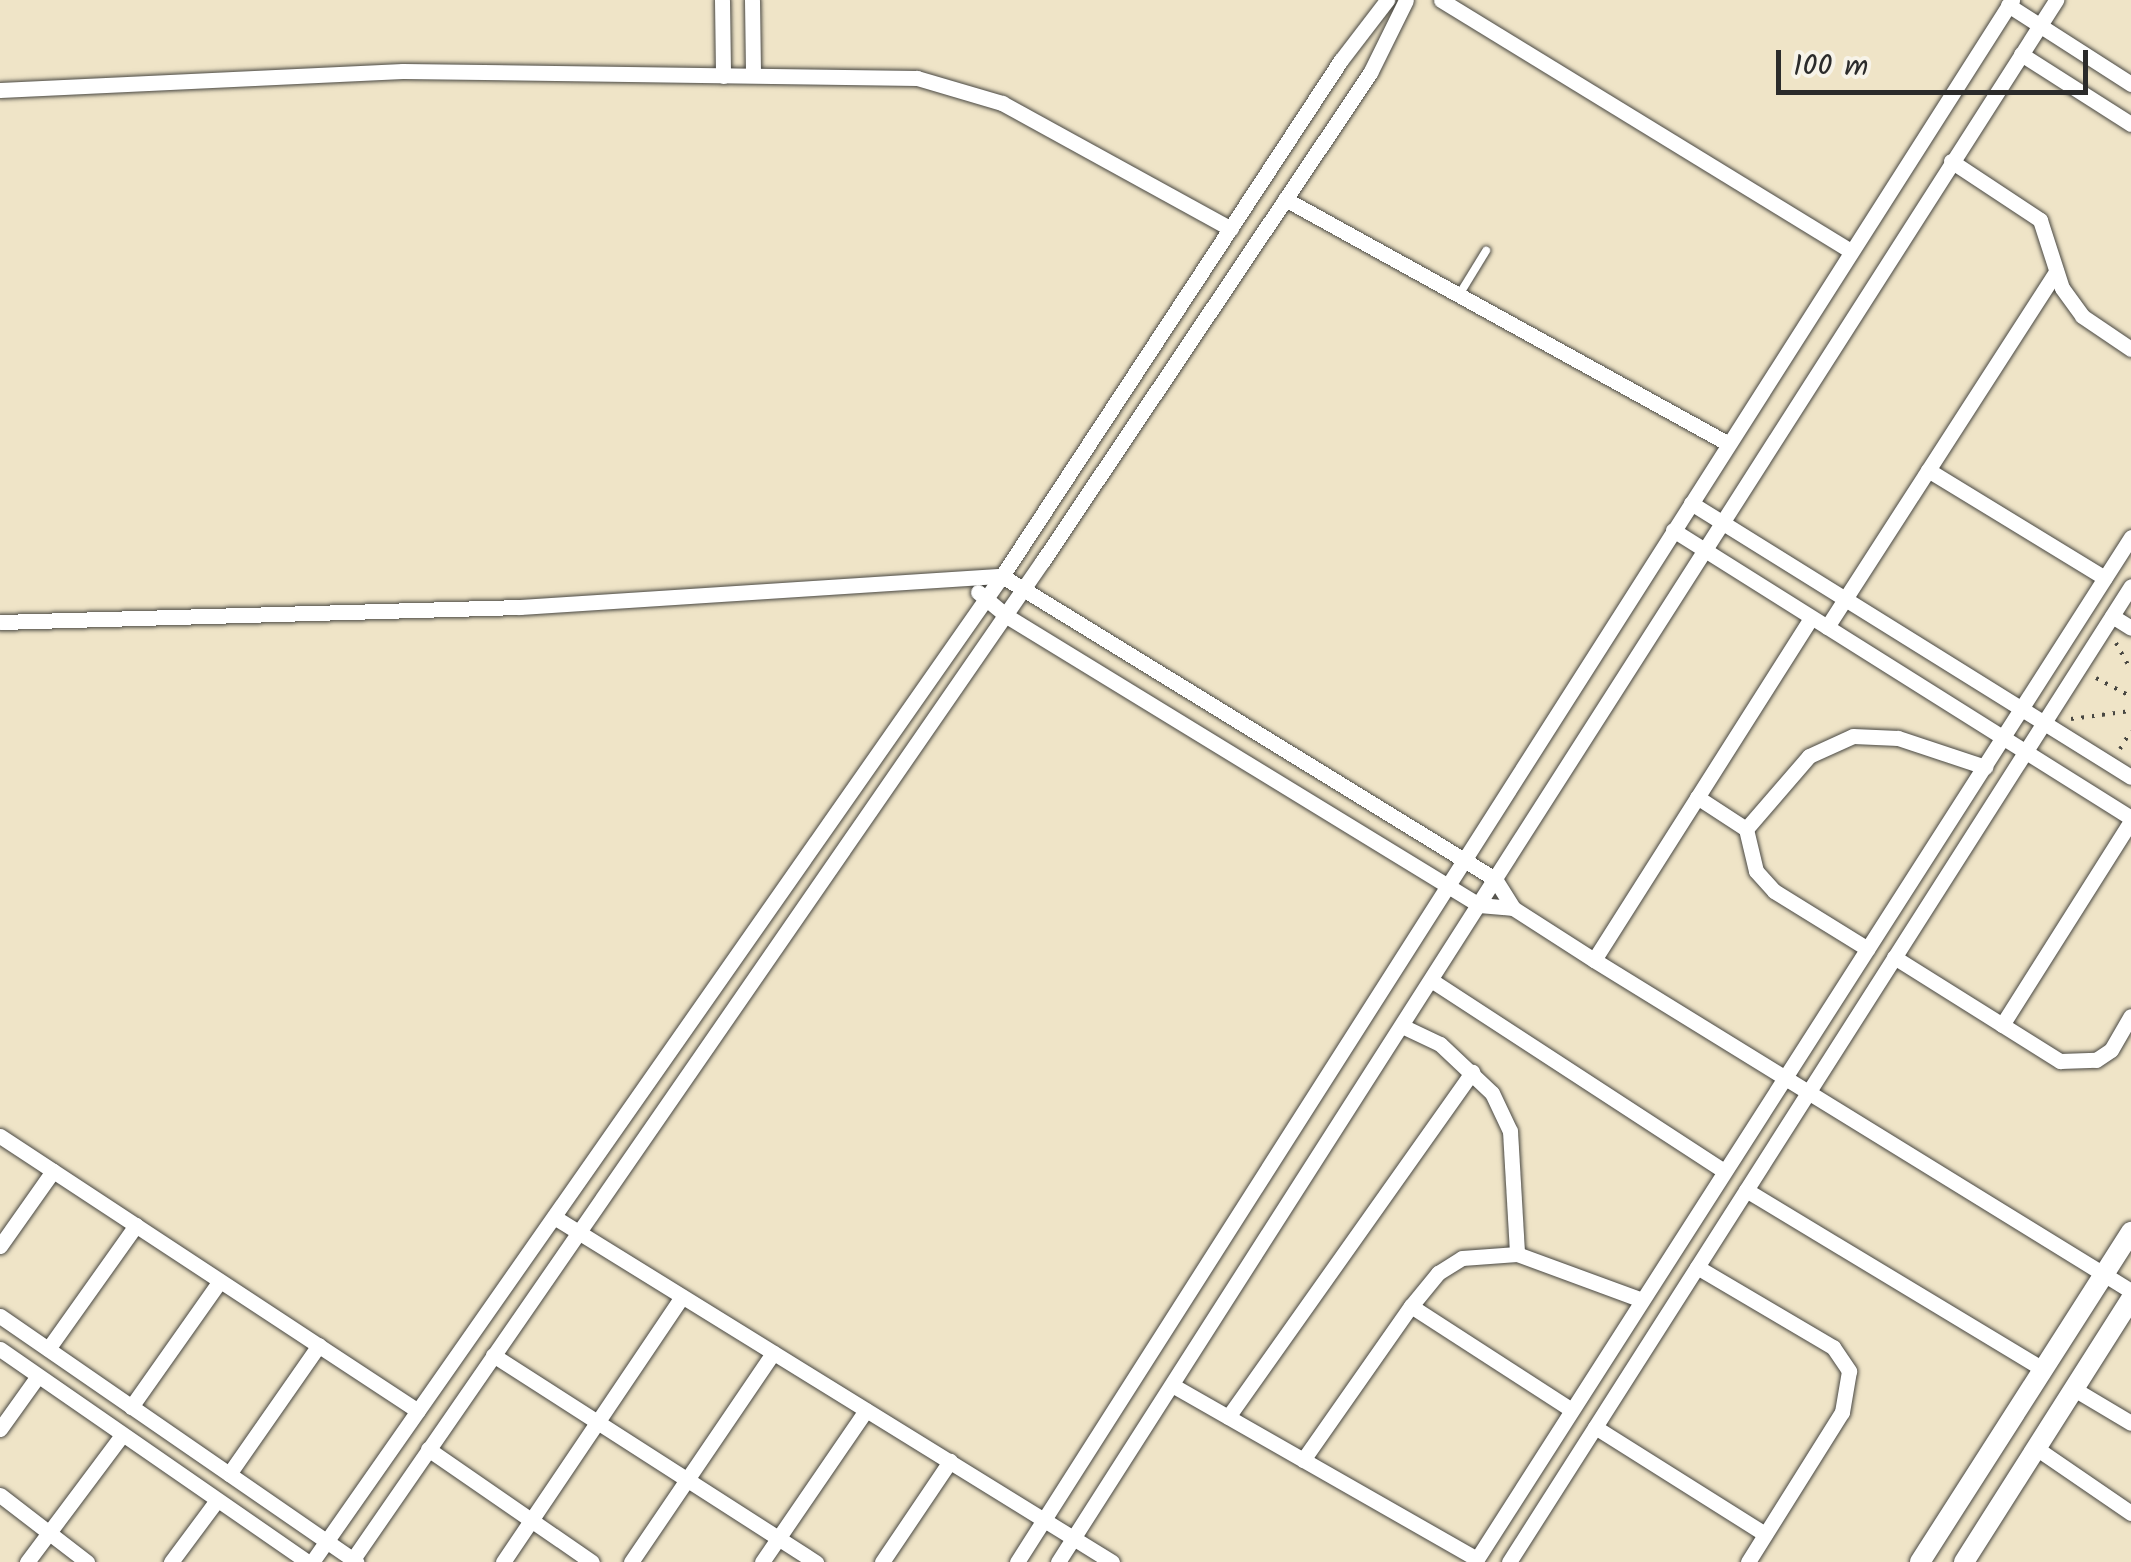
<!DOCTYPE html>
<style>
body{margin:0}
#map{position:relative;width:2131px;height:1562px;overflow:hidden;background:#efe4c7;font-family:Kalam,sans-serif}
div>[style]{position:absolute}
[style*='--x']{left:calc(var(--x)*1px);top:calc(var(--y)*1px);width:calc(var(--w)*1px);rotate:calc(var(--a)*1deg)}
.path>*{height:4px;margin-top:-2px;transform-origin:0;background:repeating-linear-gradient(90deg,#484742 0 2.5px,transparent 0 10.5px)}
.roads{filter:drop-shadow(0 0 2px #484742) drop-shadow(0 0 2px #484742)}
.service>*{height:8px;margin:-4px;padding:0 4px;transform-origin:4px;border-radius:4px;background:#fff}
.minor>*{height:15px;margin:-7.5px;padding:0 7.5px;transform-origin:7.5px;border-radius:7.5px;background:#fff}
.tertiary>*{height:20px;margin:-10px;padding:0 10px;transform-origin:10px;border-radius:10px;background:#fff}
span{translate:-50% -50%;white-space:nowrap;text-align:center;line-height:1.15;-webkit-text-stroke:8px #f7f3e8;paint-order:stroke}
.scale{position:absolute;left:1776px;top:50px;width:312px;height:45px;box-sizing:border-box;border:5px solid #2b2b2b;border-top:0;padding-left:12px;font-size:30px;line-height:35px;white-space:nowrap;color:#2b2b2b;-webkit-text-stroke:8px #f7f3e8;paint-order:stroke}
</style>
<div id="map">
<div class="path">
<div style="--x:2116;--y:643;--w:31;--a:61"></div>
<div style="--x:2096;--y:678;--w:40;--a:28"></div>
<div style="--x:2071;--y:719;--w:60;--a:-7.7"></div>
<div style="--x:2120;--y:749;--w:21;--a:-59"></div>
</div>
<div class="roads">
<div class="service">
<div style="--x:1459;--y:295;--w:52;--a:-58.5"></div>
</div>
<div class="minor">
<div style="--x:722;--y:0;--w:76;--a:89.2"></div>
<div style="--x:752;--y:0;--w:75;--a:89.2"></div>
<div style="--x:1441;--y:0;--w:479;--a:31.5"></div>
<div style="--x:2008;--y:5;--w:146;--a:32.7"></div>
<div style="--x:2021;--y:54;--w:130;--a:32.5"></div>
<div style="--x:0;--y:90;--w:403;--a:-2.7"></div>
<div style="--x:403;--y:71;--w:514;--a:0.78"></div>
<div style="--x:917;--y:78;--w:89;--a:16.4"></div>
<div style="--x:1002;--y:103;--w:261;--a:28.8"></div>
<div style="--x:1951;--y:161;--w:107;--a:33.5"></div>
<div style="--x:2040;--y:220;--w:71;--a:72.1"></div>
<div style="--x:2062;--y:288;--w:34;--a:54"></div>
<div style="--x:2082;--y:316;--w:59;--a:34"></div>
<div style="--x:1285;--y:199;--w:505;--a:28.9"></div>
<div style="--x:1928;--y:470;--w:207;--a:31.4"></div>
<div style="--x:1691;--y:503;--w:518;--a:31.91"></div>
<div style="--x:1673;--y:530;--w:541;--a:32.16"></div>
<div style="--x:978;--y:592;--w:35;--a:40"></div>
<div style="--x:1005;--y:615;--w:556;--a:31.46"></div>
<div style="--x:1479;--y:905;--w:34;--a:5"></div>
<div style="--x:2112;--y:616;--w:22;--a:32"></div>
<div style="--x:0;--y:622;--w:520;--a:-1.65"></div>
<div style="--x:520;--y:607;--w:483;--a:-3.7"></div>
<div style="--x:1002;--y:576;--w:579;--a:31.58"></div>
<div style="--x:1495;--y:879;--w:34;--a:58"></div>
<div style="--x:1513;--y:908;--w:96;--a:32.7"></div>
<div style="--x:1594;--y:960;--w:631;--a:31.65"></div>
<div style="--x:1827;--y:627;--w:423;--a:-57.2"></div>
<div style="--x:1697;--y:797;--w:59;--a:33.1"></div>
<div style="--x:1746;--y:829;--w:43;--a:76.6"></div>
<div style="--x:1756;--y:871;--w:27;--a:48"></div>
<div style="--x:1774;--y:891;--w:110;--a:31.7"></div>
<div style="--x:1746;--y:829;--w:96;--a:-49.2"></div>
<div style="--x:1809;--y:756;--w:48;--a:-24.4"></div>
<div style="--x:1853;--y:736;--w:45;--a:2.5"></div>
<div style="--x:1898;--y:738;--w:92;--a:18.4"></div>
<div style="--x:1894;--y:957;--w:196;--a:32.1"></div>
<div style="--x:2060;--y:1061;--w:36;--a:-2"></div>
<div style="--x:2096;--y:1060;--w:18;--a:-34"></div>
<div style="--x:2111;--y:1050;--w:39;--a:-60"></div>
<div style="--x:1594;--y:960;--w:405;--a:-57.6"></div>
<div style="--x:1431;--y:980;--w:348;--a:33.1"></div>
<div style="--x:2002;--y:1025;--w:241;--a:-57.7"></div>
<div style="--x:1402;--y:1026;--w:42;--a:25.3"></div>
<div style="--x:1440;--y:1044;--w:71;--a:43.3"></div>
<div style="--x:1492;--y:1093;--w:42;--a:64.7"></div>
<div style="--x:1510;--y:1131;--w:123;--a:86.7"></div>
<div style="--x:0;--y:1136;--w:500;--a:33.34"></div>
<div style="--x:1746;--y:1190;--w:347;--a:31.1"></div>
<div style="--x:554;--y:1217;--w:656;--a:31.73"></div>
<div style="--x:0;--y:1246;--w:92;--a:-54.8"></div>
<div style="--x:1697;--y:1267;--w:158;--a:30.5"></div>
<div style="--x:1833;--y:1347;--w:29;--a:56"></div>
<div style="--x:1849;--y:1371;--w:42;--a:99.7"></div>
<div style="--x:1842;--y:1412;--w:177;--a:122.1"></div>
<div style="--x:1411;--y:1306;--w:189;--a:32.9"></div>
<div style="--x:0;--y:1316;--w:433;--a:34.6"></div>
<div style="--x:0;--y:1349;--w:374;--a:34.7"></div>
<div style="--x:48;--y:1349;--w:152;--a:-54.6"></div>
<div style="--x:493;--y:1355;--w:384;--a:32.7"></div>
<div style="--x:1172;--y:1385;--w:351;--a:29.7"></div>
<div style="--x:2074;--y:1389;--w:66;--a:30.8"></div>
<div style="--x:131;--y:1407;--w:154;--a:-54.8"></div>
<div style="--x:1228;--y:1417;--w:423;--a:-54.7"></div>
<div style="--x:1595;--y:1427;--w:201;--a:32.2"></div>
<div style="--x:0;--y:1429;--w:65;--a:-54.4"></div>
<div style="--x:2036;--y:1448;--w:115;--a:34.4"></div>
<div style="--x:428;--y:1449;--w:199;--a:34.6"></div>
<div style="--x:1303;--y:1460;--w:188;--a:-55"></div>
<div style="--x:1411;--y:1306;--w:43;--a:-50.7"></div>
<div style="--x:1438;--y:1273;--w:28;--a:-32"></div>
<div style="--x:1462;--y:1258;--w:55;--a:-4.2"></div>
<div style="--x:1517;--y:1254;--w:130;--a:20.2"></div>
<div style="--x:229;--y:1474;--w:157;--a:-55.1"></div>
<div style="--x:0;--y:1495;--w:110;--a:37.6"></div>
<div style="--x:27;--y:1562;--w:159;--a:-53.2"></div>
<div style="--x:171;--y:1562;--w:77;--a:-53.4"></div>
<div style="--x:312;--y:1562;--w:1203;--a:-55.02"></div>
<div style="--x:1002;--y:576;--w:617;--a:-56.7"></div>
<div style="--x:1341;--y:60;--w:76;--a:-52.5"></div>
<div style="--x:351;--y:1562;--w:1216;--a:-55.36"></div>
<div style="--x:1042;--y:562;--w:589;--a:-56.15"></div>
<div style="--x:1370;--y:73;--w:81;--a:-63.7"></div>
<div style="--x:503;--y:1562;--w:320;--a:-56"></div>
<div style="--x:631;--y:1562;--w:253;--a:-55.8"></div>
<div style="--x:762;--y:1562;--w:184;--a:-55.6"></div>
<div style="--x:882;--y:1562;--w:122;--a:-56"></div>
<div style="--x:1017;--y:1562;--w:1852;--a:-57.5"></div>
<div style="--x:1058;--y:1562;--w:1854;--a:-57.42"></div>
<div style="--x:1475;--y:1562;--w:1217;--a:-57.38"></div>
<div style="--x:1509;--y:1562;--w:1157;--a:-57.49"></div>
</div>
<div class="tertiary">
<div style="--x:1920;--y:1562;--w:392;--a:-57.4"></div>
<div style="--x:1964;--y:1562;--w:312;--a:-57.6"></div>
</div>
</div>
<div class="scale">100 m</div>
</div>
